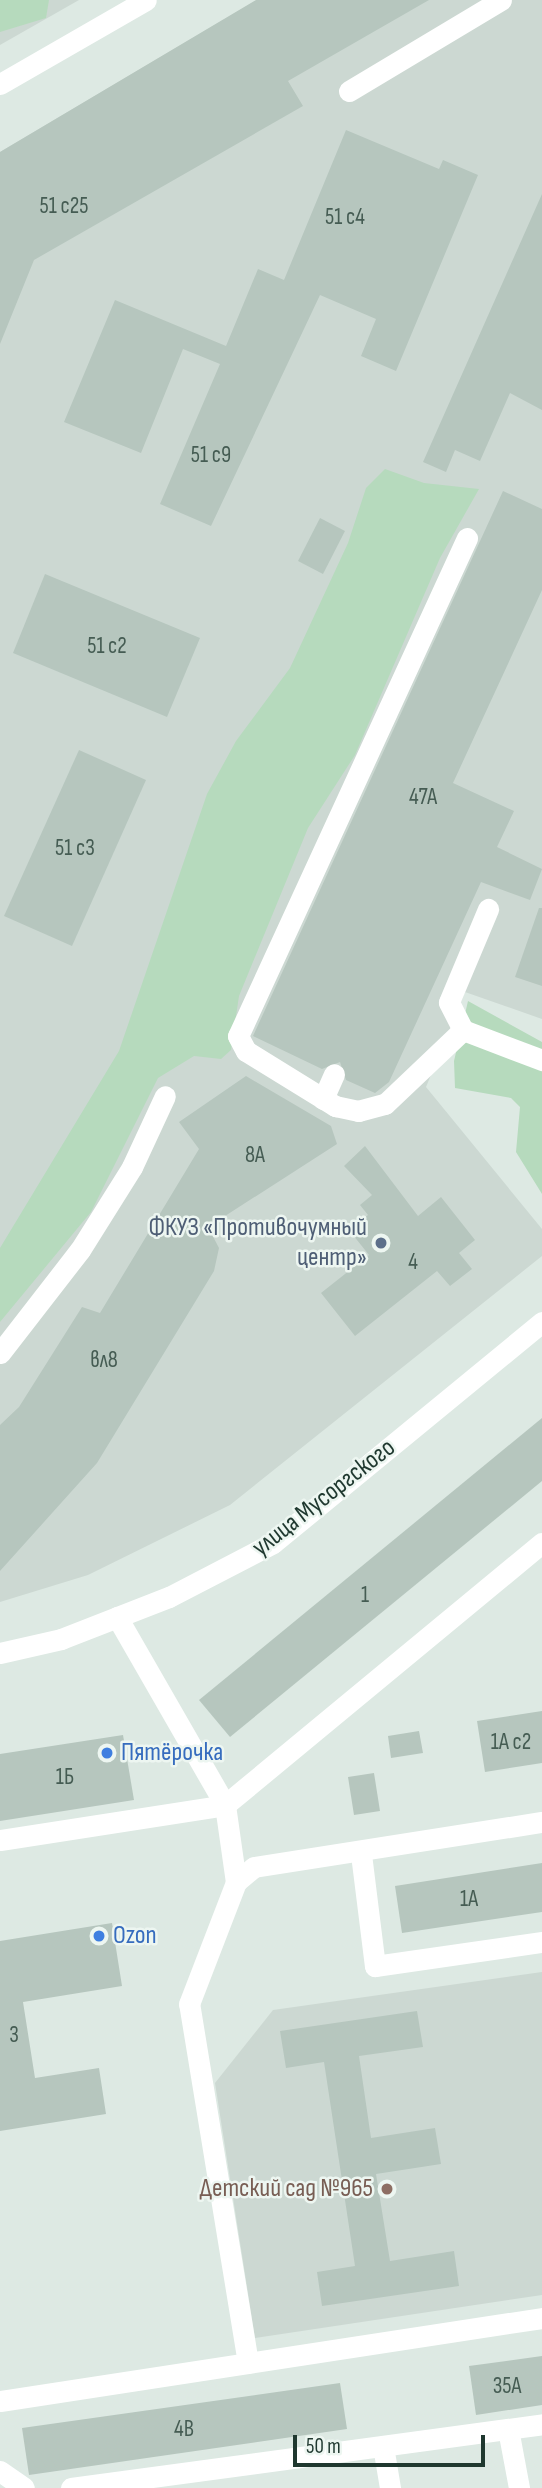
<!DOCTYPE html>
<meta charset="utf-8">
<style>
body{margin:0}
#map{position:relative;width:542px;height:2488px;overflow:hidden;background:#dde9e3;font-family:"Sofia Sans Condensed",sans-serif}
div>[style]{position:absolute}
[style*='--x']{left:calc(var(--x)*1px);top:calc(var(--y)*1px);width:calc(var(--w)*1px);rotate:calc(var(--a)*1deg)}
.built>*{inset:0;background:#ccd8d2}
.green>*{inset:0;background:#b6dabd}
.building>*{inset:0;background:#b6c6be}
.minor>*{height:21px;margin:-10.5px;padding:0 10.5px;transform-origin:10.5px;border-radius:10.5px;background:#fff}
.dots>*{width:19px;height:19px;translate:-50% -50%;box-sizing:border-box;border:4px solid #edf6f1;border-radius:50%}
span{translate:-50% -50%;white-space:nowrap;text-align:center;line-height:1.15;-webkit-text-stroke:5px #edf6f1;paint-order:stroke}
.number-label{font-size:23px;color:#455c53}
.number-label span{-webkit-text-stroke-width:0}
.service-label{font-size:26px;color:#4e5e75}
.right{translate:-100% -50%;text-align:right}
.street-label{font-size:26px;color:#1f382f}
.shop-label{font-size:26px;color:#366cbe}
.left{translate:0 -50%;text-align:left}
.education-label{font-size:26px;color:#785e54}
.scale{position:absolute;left:293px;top:2435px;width:192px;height:32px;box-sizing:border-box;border:4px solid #1f382f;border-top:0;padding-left:9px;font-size:21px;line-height:24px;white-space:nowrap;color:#1f382f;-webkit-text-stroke:5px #edf6f1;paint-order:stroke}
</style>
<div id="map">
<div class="built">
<div style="clip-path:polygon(0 0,79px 0,0 45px)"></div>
<div style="clip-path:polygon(257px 0,542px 0,542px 1019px,465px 992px,426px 1087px,542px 1229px,542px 1256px,230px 1505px,88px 1575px,0 1602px,0 152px)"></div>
<div style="clip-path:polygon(542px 1972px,542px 2295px,255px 2338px,215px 2083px,273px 2010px)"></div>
</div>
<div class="green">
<div style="clip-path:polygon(0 0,49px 0,46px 18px,0 32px)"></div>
<div style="clip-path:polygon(385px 469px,424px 483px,479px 489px,440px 558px,355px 755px,308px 828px,239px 996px,231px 1050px,221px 1059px,194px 1056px,158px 1078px,91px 1212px,0 1322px,0 1248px,119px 1051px,207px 794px,236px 741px,290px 668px,348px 543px,366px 488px)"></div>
<div style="clip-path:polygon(468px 1001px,542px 1042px,542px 1194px,516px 1152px,520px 1107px,511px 1098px,455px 1088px,454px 1061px)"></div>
</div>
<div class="building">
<div style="clip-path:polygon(256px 0,429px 0,288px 81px,303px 106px,34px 260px,0 344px,0 152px)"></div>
<div style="clip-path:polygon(346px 130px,439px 169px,443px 160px,478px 175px,396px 371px,361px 356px,376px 319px,320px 295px,211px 526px,160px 504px,220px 364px,183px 349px,141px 453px,64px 422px,115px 300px,226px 346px,258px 269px,284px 280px)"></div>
<div style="clip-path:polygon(542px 194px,542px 410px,510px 393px,480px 461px,455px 450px,446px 472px,423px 462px)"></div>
<div style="clip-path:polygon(503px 491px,542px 509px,542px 590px,453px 783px,514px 811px,497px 847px,542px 869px,530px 900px,481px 882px,389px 1082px,375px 1093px,346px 1080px,340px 1062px,322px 1069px,253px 1036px)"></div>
<div style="clip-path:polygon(320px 518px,345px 531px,323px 574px,298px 561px)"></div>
<div style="clip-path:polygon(45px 574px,200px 638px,167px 717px,13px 653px)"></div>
<div style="clip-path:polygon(79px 750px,146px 780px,72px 946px,4px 916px)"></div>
<div style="clip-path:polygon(539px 908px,542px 908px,542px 986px,515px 977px)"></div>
<div style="clip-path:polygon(246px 1076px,331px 1126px,337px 1144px,208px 1227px,219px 1248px,214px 1271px,97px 1463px,0 1571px,0 1425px,19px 1407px,82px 1307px,100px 1313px,199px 1149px,179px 1122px)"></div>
<div style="clip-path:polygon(365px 1146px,418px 1216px,441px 1197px,475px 1240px,459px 1253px,472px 1269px,450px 1286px,437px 1271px,355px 1336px,321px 1293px,369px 1255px,349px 1230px,368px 1215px,360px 1205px,372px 1195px,344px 1166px)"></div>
<div style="clip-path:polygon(542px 1418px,542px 1481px,230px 1737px,199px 1700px)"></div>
<div style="clip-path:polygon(542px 1711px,542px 1763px,485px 1772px,477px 1721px)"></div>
<div style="clip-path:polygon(419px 1731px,423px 1753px,391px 1758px,388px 1736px)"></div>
<div style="clip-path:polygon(123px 1735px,134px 1800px,0 1821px,0 1754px)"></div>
<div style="clip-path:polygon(374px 1773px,380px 1811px,354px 1815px,348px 1777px)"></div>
<div style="clip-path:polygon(542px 1863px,542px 1912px,402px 1933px,395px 1886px)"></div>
<div style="clip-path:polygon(112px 1923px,122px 1986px,23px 2002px,35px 2078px,99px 2068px,106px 2114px,0 2131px,0 1941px)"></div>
<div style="clip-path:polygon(417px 2011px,423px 2047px,359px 2056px,371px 2138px,435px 2128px,441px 2164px,376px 2174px,390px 2261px,454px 2251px,459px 2286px,322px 2306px,317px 2272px,355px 2266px,324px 2062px,286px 2068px,280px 2031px)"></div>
<div style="clip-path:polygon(542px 2356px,542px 2405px,476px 2415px,469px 2366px)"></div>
<div style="clip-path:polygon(340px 2383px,347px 2429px,29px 2475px,22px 2428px)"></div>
</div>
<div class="minor">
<div style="--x:0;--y:84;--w:168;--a:-29.9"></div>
<div style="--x:349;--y:91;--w:177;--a:-30.9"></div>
<div style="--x:467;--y:538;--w:548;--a:114.69"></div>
<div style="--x:238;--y:1036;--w:17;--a:62"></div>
<div style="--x:246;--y:1051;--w:105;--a:31.7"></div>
<div style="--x:335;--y:1106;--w:24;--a:12"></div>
<div style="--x:358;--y:1111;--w:28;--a:-15"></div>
<div style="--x:385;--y:1104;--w:108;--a:-43.5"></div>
<div style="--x:463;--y:1030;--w:85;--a:20.8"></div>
<div style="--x:463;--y:1030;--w:31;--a:-117"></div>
<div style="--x:449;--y:1002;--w:101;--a:-67.2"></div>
<div style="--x:323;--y:1099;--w:27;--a:-66"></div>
<div style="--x:0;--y:1353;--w:130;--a:-52.2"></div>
<div style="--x:80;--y:1250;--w:98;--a:-57.9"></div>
<div style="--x:132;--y:1167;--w:78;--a:-65.1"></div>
<div style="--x:117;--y:1617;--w:217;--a:60.1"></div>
<div style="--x:225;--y:1805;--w:78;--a:81.9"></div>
<div style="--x:0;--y:1653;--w:63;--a:-12.9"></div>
<div style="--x:61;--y:1639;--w:116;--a:-21.3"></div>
<div style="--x:169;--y:1597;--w:117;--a:-27.4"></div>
<div style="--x:273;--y:1543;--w:348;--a:-39.4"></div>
<div style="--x:0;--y:1840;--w:228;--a:-8.8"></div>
<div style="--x:225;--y:1805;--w:411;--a:-39.6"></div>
<div style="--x:361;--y:1854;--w:113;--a:82.9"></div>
<div style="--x:375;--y:1966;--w:169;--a:-8.2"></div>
<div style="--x:248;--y:2363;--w:364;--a:-99.3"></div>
<div style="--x:189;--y:2004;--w:131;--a:-68.9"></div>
<div style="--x:236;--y:1882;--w:23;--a:-40"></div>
<div style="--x:254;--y:1867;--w:291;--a:-8.9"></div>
<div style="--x:0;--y:2401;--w:548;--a:-8.71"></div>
<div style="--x:508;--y:2429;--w:60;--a:79.4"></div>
<div style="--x:383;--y:2446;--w:43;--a:80.5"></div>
<div style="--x:0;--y:2471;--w:29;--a:35"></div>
<div style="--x:71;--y:2488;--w:475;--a:-7.7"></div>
</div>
<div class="dots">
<div style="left:381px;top:1243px;background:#5c6f8a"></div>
<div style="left:107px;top:1753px;background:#3f7fe0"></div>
<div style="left:99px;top:1936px;background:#3f7fe0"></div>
<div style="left:387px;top:2189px;background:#8d6e63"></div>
</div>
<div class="number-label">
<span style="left:64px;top:206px">51 с25</span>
<span style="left:345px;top:217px">51 с4</span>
<span style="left:211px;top:455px">51 с9</span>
<span style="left:107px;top:646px">51 с2</span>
<span style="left:423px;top:797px">47А</span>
<span style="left:75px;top:848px">51 с3</span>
<span style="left:255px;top:1155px">8А</span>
<span style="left:413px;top:1262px">4</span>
<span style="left:104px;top:1360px">вл8</span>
<span style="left:365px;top:1595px">1</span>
<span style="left:511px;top:1742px">1А с2</span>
<span style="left:65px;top:1777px">1Б</span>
<span style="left:469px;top:1899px">1А</span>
<span style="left:14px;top:2035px">3</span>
<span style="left:507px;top:2386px">35А</span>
<span style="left:184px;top:2429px">4В</span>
</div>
<div class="service-label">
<span class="right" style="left:367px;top:1243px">ФКУЗ «Противочумный<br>центр»</span>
</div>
<div class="street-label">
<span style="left:324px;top:1498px;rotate:-38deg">улица Мусоргского</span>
</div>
<div class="shop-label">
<span class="left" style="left:121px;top:1753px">Пятёрочка</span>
<span class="left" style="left:113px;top:1936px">Ozon</span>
</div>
<div class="education-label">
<span class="right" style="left:373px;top:2189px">Детский сад №965</span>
</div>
<div class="scale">50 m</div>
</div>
